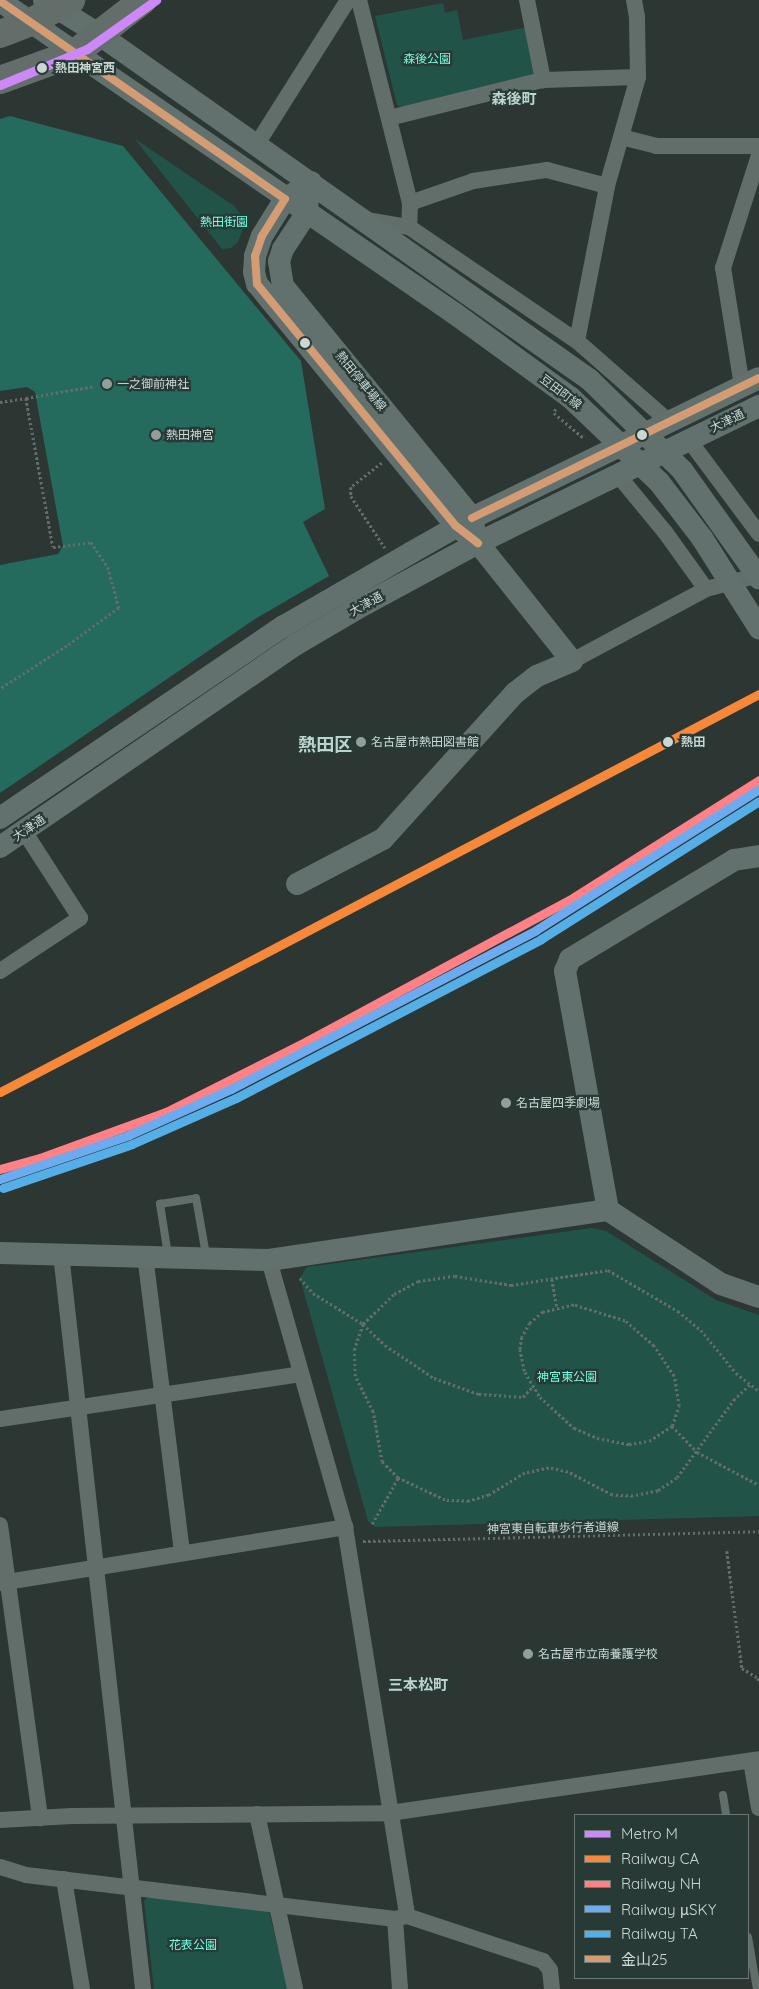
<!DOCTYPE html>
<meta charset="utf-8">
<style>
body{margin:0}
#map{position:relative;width:759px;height:1989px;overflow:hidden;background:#2c3633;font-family:Quicksand,"Noto Sans JP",sans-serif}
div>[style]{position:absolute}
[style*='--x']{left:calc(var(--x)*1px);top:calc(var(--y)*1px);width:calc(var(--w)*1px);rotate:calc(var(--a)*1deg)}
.green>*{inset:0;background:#225349}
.forest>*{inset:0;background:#246a5d}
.path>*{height:2.5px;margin-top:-1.25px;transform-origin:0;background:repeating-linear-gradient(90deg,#636e6b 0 2.5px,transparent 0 5px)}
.lane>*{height:8px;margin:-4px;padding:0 4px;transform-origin:4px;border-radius:4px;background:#626e6a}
.street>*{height:16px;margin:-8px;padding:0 8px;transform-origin:8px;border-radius:8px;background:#626e6a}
.secondary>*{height:22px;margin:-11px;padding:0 11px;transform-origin:11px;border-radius:11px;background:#62716d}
.highway>*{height:28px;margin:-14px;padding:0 14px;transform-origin:14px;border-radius:14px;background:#636d6a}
.bus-1>*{height:8px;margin:-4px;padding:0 4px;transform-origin:4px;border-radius:4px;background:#d39c74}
.rail-1>*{height:9px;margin:-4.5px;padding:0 4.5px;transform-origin:4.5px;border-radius:4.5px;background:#f78839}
.rail-2>*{height:9px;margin:-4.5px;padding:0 4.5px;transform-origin:4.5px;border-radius:4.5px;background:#ff8085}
.rail-3>*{height:9px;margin:-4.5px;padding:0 4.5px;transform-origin:4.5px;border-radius:4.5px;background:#6dabf0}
.rail-4>*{height:9px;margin:-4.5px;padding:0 4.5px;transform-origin:4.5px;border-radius:4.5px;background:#56aee6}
.metro-1>*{height:9px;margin:-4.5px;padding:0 4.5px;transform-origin:4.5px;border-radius:4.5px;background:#cc88f7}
.dots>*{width:14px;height:14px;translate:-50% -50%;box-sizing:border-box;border:2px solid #283a35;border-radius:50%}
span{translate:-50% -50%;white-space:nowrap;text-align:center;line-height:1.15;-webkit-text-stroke:4.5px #283a35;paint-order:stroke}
.park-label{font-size:12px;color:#72fde0}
.stop-label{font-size:12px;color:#ccd7d4;font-weight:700}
.left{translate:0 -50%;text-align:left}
.street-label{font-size:12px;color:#ccd7d4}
.poi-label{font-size:12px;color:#ccd7d4}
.quarter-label{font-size:15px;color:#bdd3cd;font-weight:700}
.district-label{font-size:18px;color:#bdd3cd;font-weight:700}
.legend{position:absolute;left:574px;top:1814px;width:175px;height:165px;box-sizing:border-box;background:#283a35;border:1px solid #6a7975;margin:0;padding:6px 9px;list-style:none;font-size:15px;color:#ccd7d4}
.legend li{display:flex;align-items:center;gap:10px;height:25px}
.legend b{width:25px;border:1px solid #6a7975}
</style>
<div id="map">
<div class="green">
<div style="clip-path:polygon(443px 3px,445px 13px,457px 10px,463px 40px,528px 27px,537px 69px,532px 75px,403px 108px,397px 105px,375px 16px)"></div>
<div style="clip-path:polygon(134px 138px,234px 206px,243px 217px,243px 229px,238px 242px,231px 248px,222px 249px)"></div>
<div style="clip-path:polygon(592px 1228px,606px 1231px,716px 1300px,759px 1315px,759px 1516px,375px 1527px,368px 1521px,300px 1278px,307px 1267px)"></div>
<div style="clip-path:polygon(149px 1896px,269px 1911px,288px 1989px,154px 1989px,144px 1901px)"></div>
</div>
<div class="forest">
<div style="clip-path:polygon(10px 116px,123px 146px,301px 361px,325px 509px,303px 522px,329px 576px,255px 619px,0 793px,0 565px,58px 554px,63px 546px,35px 392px,27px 387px,0 391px,0 119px)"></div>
</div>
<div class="path">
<div style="--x:26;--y:398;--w:70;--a:-9.9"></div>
<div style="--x:0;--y:402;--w:26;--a:-9"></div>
<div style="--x:26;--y:398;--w:151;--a:79.7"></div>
<div style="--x:53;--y:547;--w:38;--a:-7"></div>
<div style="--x:91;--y:542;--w:30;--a:56"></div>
<div style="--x:108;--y:567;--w:42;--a:75"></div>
<div style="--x:119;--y:608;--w:64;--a:143.8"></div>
<div style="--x:67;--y:646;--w:80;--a:147.3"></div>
<div style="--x:556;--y:409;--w:4;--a:117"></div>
<div style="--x:554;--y:413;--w:39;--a:40"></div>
<div style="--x:382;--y:463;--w:39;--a:142"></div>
<div style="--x:351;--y:487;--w:9;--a:90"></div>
<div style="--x:351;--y:496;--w:62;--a:56.8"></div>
<div style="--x:300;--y:1278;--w:20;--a:49"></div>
<div style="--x:313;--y:1293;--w:59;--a:31.8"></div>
<div style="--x:363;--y:1324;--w:30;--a:44"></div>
<div style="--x:385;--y:1345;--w:59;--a:34"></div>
<div style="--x:434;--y:1378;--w:48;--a:19.6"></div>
<div style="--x:479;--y:1394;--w:44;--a:3.9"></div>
<div style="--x:523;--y:1397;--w:13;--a:-48"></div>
<div style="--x:552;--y:1279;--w:29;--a:80"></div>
<div style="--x:750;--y:1385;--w:21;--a:137"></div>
<div style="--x:735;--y:1399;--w:98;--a:126.3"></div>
<div style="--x:677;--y:1478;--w:23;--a:146"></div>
<div style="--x:658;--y:1491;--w:25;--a:169"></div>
<div style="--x:633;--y:1496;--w:21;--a:-177"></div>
<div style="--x:612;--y:1495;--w:50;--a:-152.4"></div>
<div style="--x:568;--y:1472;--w:19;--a:-168"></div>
<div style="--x:549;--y:1468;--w:25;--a:168"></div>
<div style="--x:525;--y:1473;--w:42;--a:148.6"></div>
<div style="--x:489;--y:1495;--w:21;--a:163"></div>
<div style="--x:469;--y:1501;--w:24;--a:-178"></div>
<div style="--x:445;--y:1500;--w:52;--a:-154.9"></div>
<div style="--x:398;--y:1478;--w:23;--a:-135"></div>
<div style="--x:382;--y:1462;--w:51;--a:-100.2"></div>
<div style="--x:373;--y:1412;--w:40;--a:-116.6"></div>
<div style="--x:355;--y:1376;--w:26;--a:-92"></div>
<div style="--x:354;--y:1350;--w:28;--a:-71"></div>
<div style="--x:363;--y:1324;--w:43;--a:-44.1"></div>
<div style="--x:394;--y:1294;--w:27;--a:-28"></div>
<div style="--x:418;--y:1281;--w:37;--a:-8"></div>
<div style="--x:455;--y:1276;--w:57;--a:9.1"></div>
<div style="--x:511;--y:1285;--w:98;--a:-8.8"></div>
<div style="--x:608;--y:1270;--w:81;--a:30.4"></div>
<div style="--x:678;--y:1311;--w:30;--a:40"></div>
<div style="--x:701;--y:1330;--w:55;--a:50.9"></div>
<div style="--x:736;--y:1373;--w:29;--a:38"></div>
<div style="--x:672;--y:1426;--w:21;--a:-71"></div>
<div style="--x:679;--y:1406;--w:30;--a:-99"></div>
<div style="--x:674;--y:1376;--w:36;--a:-124"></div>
<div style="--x:654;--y:1346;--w:38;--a:-139"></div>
<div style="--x:625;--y:1321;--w:53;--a:-162.6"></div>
<div style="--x:574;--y:1305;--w:32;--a:167"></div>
<div style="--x:543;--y:1312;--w:17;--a:140"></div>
<div style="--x:530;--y:1323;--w:16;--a:120"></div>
<div style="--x:522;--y:1337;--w:12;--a:99"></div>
<div style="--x:520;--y:1349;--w:24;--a:78"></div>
<div style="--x:525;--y:1372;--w:29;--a:59"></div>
<div style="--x:540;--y:1397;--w:46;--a:42.4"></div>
<div style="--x:574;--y:1428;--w:25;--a:23"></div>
<div style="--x:597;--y:1438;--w:33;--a:11"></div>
<div style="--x:629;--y:1444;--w:20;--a:-9"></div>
<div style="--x:649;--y:1441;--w:27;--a:-33"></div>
<div style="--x:672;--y:1426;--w:36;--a:46"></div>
<div style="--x:697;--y:1452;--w:70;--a:28"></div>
<div style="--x:372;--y:1524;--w:53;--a:-60.5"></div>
<div style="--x:363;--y:1541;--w:396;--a:-1.4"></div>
<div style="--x:727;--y:1551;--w:118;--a:82.7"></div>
<div style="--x:742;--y:1668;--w:19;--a:32"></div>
<div style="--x:758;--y:1678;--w:3;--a:72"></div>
</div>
<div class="lane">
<div style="--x:168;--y:1255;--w:52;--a:-98.9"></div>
<div style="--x:160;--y:1204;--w:36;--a:-9"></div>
<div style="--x:196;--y:1198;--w:58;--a:80"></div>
<div style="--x:723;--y:1795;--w:20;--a:81"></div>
<div style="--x:748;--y:1937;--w:53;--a:80.2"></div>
</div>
<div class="street">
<div style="--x:359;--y:0;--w:209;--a:75.9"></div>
<div style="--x:410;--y:203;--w:24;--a:92"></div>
<div style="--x:527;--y:0;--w:82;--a:78.7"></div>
<div style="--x:389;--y:118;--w:159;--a:-13.9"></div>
<div style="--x:543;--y:80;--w:95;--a:-1.8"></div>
<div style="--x:621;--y:137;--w:36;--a:14"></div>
<div style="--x:656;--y:146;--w:103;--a:0"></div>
<div style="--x:257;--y:144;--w:170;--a:-57.7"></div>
<div style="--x:410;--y:203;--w:67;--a:-19.2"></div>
<div style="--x:473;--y:181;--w:75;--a:-8.5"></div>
<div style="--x:547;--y:170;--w:62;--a:14.9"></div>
<div style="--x:366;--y:220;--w:44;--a:9.2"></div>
<div style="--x:409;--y:227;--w:203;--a:34.2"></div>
<div style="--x:577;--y:341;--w:121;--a:41.3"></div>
<div style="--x:577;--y:341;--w:158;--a:-79"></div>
<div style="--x:607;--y:186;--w:113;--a:-74.1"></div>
<div style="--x:638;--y:77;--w:60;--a:-91"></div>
<div style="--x:637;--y:17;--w:17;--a:-100"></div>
<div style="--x:742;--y:386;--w:120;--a:-99.1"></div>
<div style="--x:723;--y:268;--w:119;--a:-72.3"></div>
<div style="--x:689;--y:440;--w:117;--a:53.3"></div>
<div style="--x:617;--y:474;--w:75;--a:50.4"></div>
<div style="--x:665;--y:532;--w:70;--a:54.3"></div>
<div style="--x:572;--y:661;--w:152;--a:-28.2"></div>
<div style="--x:706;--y:589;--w:55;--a:-14.8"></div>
<div style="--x:0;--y:971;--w:96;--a:-33.5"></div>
<div style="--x:80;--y:918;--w:103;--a:-122.8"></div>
<div style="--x:61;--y:1254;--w:740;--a:83.63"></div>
<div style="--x:145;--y:1255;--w:299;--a:82.9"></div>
<div style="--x:269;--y:1260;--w:278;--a:74.1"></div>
<div style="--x:345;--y:1527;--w:394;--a:80.9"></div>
<div style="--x:0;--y:1419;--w:304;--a:-8.5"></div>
<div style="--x:0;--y:1525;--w:296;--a:82.2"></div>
<div style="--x:0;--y:1583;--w:350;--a:-9.2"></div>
<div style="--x:751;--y:1761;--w:48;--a:80.3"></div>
<div style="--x:257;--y:1814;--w:179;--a:77.7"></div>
<div style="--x:0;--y:1820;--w:72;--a:-3.2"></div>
<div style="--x:72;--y:1816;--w:318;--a:-0.5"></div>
<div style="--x:390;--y:1813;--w:373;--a:-8.3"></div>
<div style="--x:0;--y:1867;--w:27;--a:17"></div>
<div style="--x:26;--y:1875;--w:372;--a:6.8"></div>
<div style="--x:395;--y:1919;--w:12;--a:-14"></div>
<div style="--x:407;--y:1916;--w:143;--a:18.3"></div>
<div style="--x:543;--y:1961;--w:11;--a:52"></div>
<div style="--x:550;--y:1970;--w:19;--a:84"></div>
<div style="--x:64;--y:1879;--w:111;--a:80.7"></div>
<div style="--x:395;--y:1919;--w:70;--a:85.9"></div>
</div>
<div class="secondary">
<div style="--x:44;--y:0;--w:66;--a:32"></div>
<div style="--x:100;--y:35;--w:599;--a:35.15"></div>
<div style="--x:590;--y:380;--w:129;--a:44.4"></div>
<div style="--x:682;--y:470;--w:133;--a:54.5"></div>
<div style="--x:0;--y:1;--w:551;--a:34.5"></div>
<div style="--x:454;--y:313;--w:145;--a:36"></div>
<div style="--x:571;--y:398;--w:122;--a:43.7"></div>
<div style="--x:659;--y:482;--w:71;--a:52.5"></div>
<div style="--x:702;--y:538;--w:107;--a:57.7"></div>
<div style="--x:308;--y:200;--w:14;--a:98"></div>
<div style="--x:306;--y:214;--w:42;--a:123.3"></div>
<div style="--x:283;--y:249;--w:13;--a:108"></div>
<div style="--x:279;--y:261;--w:25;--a:81"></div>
<div style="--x:283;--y:286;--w:299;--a:50.8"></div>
<div style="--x:472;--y:518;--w:14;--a:78"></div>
<div style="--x:0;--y:818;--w:343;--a:-34.1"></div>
<div style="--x:284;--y:626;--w:148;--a:-30"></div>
<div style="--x:412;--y:552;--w:69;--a:-29.5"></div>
<div style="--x:472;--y:518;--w:319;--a:-26"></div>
<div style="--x:0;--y:847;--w:358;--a:-34.4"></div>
<div style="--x:295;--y:645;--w:83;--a:-30.3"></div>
<div style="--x:367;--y:603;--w:126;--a:-28.4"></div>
<div style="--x:478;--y:543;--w:313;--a:-26"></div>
<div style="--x:297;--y:884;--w:97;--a:-27.6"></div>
<div style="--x:383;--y:839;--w:197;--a:-47.9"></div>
<div style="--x:515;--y:693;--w:28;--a:-38"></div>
<div style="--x:537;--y:676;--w:38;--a:-23"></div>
<div style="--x:572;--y:661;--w:151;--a:-128.5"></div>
<div style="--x:478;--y:543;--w:28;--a:-142"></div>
<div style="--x:456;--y:526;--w:313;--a:-129.4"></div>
<div style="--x:257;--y:284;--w:12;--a:-104"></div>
<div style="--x:254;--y:272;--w:16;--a:-86"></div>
<div style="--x:255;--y:256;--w:21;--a:-71"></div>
<div style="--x:262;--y:236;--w:44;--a:-58.1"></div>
<div style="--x:285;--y:199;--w:31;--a:-33"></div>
<div style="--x:608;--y:1210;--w:243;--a:-100.2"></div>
<div style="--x:565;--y:971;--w:13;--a:-67"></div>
<div style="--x:570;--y:959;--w:192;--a:-31.1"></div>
<div style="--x:734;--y:860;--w:25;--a:-9"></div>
<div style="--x:0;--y:1253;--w:269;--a:1.5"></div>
<div style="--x:269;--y:1260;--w:343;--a:-8.4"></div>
<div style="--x:608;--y:1210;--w:135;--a:33.2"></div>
<div style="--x:721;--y:1284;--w:40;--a:18.9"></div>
</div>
<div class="highway">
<div style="--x:0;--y:34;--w:33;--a:-21"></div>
<div style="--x:31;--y:22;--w:46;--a:-28.8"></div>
<div style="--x:0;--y:80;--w:80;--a:-19.8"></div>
<div style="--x:75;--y:53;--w:86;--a:-37.9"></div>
</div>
<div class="bus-1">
<div style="--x:0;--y:1;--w:347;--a:34.8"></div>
<div style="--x:285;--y:199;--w:44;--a:121.9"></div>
<div style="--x:262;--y:236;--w:21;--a:109"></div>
<div style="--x:255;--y:256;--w:28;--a:86"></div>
<div style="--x:257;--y:284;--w:313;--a:50.6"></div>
<div style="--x:456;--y:526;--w:28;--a:38"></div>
<div style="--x:472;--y:518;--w:319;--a:-26"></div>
</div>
<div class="rail-1">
<div style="--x:0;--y:1092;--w:857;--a:-27.67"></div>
</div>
<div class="rail-2">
<div style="--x:0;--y:1169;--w:41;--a:-15.4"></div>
<div style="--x:40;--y:1158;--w:134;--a:-20.1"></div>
<div style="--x:166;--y:1112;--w:158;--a:-26.7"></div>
<div style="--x:307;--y:1041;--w:303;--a:-28.3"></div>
<div style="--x:574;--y:897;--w:219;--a:-32.3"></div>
</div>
<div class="rail-3">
<div style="--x:0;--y:1179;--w:136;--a:-18.8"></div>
<div style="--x:129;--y:1135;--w:112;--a:-24.3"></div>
<div style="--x:231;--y:1089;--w:344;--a:-27.5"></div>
<div style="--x:536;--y:930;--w:264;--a:-32.3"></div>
</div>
<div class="rail-4">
<div style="--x:3;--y:1188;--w:136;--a:-18.8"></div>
<div style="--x:132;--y:1144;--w:114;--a:-23.9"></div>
<div style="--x:236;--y:1098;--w:344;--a:-27.5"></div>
<div style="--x:541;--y:939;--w:258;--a:-32.3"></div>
</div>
<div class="metro-1">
<div style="--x:0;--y:85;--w:94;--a:-22.5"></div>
<div style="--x:87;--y:49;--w:85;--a:-35.4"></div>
</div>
<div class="dots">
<div style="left:42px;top:68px;background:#ccd7d4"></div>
<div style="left:305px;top:343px;background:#ccd7d4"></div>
<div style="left:107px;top:384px;background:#949f9c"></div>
<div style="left:156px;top:435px;background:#949f9c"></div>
<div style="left:642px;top:435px;background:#ccd7d4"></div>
<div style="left:361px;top:742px;background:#949f9c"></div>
<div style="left:668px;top:742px;background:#ccd7d4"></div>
<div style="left:506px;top:1103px;background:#949f9c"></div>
<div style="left:528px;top:1654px;background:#949f9c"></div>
</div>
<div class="park-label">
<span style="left:427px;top:59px">森後公園</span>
<span style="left:224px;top:222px">熱田街園</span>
<span style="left:567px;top:1377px">神宮東公園</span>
<span style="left:193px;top:1945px">花表公園</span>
</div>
<div class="stop-label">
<span class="left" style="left:55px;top:68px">熱田神宮西</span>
<span class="left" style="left:681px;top:742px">熱田</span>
</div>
<div class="street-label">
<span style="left:361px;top:381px;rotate:51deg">熱田停車場線</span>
<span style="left:561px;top:392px;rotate:37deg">豆田町線</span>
<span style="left:727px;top:421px;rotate:-26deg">大津通</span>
<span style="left:366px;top:604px;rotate:-29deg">大津通</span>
<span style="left:29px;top:828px;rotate:-34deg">大津通</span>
<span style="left:553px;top:1528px;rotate:-1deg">神宮東自転車歩行者道線</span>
</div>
<div class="poi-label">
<span class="left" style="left:117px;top:384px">一之御前神社</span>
<span class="left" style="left:166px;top:435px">熱田神宮</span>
<span class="left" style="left:371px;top:742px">名古屋市熱田図書館</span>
<span class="left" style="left:516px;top:1103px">名古屋四季劇場</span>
<span class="left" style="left:538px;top:1654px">名古屋市立南養護学校</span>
</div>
<div class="quarter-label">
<span style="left:514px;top:99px">森後町</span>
<span style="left:418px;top:1685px">三本松町</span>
</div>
<div class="district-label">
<span style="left:325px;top:745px">熱田区</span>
</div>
<ul class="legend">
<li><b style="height:6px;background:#cc88f7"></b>Metro M</li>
<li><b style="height:6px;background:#f78839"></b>Railway CA</li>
<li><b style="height:6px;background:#ff8085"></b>Railway NH</li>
<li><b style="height:6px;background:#6dabf0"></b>Railway μSKY</li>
<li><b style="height:6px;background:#56aee6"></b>Railway TA</li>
<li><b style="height:6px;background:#d39c74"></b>金山25</li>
</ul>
</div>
